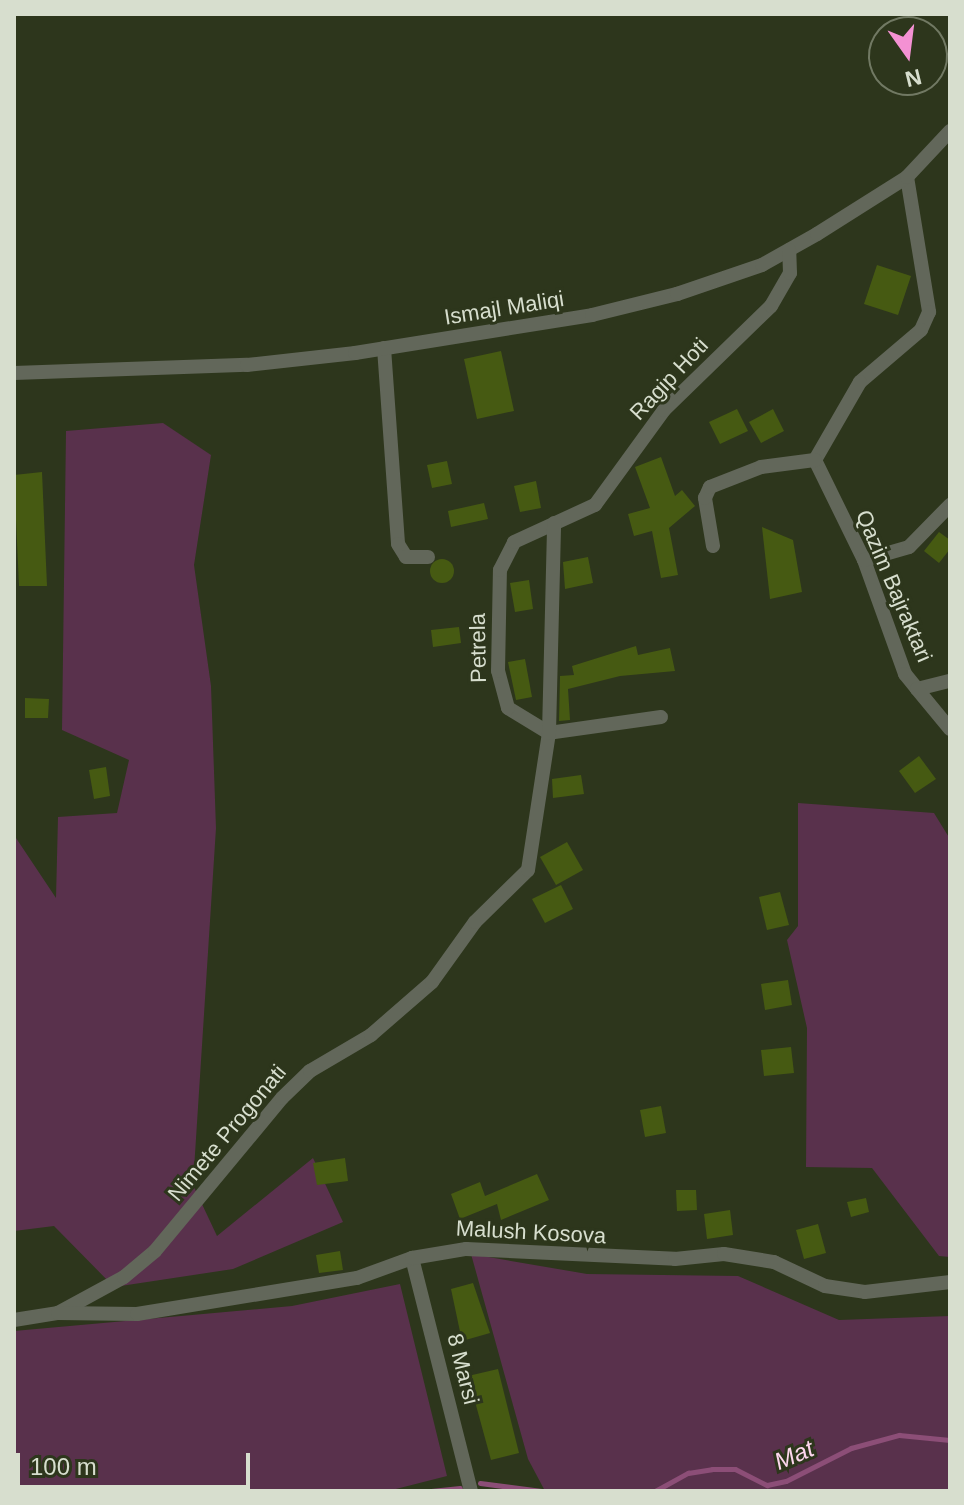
<!DOCTYPE html>
<style>
body{margin:0}
#map{position:relative;width:964px;height:1505px;overflow:hidden;background:#2d361c;font-family:Arial,sans-serif}
div>[style]{position:absolute}
[style*='--x']{left:calc(var(--x)*1px);top:calc(var(--y)*1px);width:calc(var(--w)*1px);rotate:calc(var(--a)*1deg)}
.green>*{inset:0;background:#59314c}
.stream>*{height:5px;margin:-2.5px;padding:0 2.5px;transform-origin:2.5px;border-radius:2.5px;background:#8c4e77}
.building>*{inset:0;background:#465a12}
.round{border-radius:50%}
.minor>*{height:14px;margin:-7px;padding:0 7px;transform-origin:7px;border-radius:7px;background:#62675a}
span{translate:-50% -50%;white-space:nowrap;text-align:center;line-height:1.15;-webkit-text-stroke:6px #2d361c;paint-order:stroke}
.street-label{font-size:22px;color:#d7dece}
.water-label{font-size:24px;color:#fdd7ee;font-style:italic}
.frame{position:absolute;inset:0;border:16px solid #d7dece;pointer-events:none}
.north{position:absolute;left:868px;top:16px;width:80px;height:80px;box-sizing:border-box;background:#2d361c;border:2px solid #717963;border-radius:50%;rotate:166deg;font-size:22px;font-weight:700;line-height:32px;text-align:center;color:#d7dece}
.north::after{content:'';display:block;margin:auto;width:28px;height:36px;background:#f491d3;clip-path:polygon(50% 0,100% 100%,50% 72%,0 100%)}
.scale{position:absolute;left:16px;top:1453px;width:234px;height:36px;box-sizing:border-box;border:4px solid #d7dece;border-top:0;padding-left:10px;font-size:24px;line-height:28px;white-space:nowrap;color:#d7dece;-webkit-text-stroke:6px #2d361c;paint-order:stroke}
</style>
<div id="map">
<div class="green">
<div style="clip-path:polygon(163px 423px,211px 455px,194px 565px,211px 686px,216px 828px,193px 1185px,217px 1236px,313px 1158px,343px 1222px,233px 1269px,114px 1287px,54px 1226px,14px 1231px,14px 835px,56px 898px,58px 817px,117px 813px,129px 760px,62px 730px,66px 431px)"></div>
<div style="clip-path:polygon(798px 803px,934px 813px,950px 839px,950px 1257px,939px 1256px,872px 1168px,806px 1167px,807px 1028px,787px 940px,798px 926px)"></div>
<div style="clip-path:polygon(471px 1254px,587px 1274px,738px 1276px,839px 1320px,950px 1316px,950px 1491px,545px 1491px,528px 1459px)"></div>
<div style="clip-path:polygon(400px 1284px,447px 1476px,388px 1491px,14px 1491px,14px 1331px,292px 1306px)"></div>
</div>
<div class="stream">
<div style="--x:480;--y:1483;--w:62;--a:7.5"></div>
<div style="--x:431;--y:1491;--w:29;--a:-6"></div>
<div style="--x:655;--y:1491;--w:38;--a:-29"></div>
<div style="--x:688;--y:1473;--w:24;--a:-9"></div>
<div style="--x:712;--y:1469;--w:23;--a:0"></div>
<div style="--x:735;--y:1469;--w:36;--a:27"></div>
<div style="--x:767;--y:1485;--w:19;--a:-12"></div>
<div style="--x:786;--y:1481;--w:73;--a:-26.9"></div>
<div style="--x:851;--y:1448;--w:50;--a:-15.2"></div>
<div style="--x:899;--y:1435;--w:51;--a:5.6"></div>
</div>
<div class="building">
<div style="clip-path:polygon(877px 265px,911px 276px,898px 315px,864px 304px)"></div>
<div style="clip-path:polygon(501px 351px,514px 411px,477px 419px,464px 359px)"></div>
<div style="clip-path:polygon(737px 409px,748px 431px,720px 444px,709px 422px)"></div>
<div style="clip-path:polygon(773px 409px,784px 431px,761px 443px,749px 422px)"></div>
<div style="clip-path:polygon(661px 457px,675px 496px,682px 490px,695px 506px,669px 528px,678px 575px,661px 578px,652px 531px,634px 536px,628px 514px,650px 508px,635px 467px)"></div>
<div style="clip-path:polygon(447px 461px,452px 484px,432px 488px,427px 465px)"></div>
<div style="clip-path:polygon(42px 472px,47px 586px,19px 586px,14px 475px)"></div>
<div style="clip-path:polygon(536px 481px,541px 508px,520px 512px,514px 486px)"></div>
<div style="clip-path:polygon(484px 503px,488px 519px,451px 527px,448px 511px)"></div>
<div style="clip-path:polygon(762px 527px,793px 540px,802px 592px,770px 599px)"></div>
<div style="clip-path:polygon(939px 532px,950px 540px,950px 549px,939px 563px,924px 551px)"></div>
<div style="clip-path:polygon(588px 557px,593px 583px,565px 589px,563px 562px)"></div>
<div class="round" style="left:430px;top:559px;width:24px;height:24px"></div>
<div style="clip-path:polygon(529px 580px,533px 609px,515px 612px,510px 583px)"></div>
<div style="clip-path:polygon(459px 627px,461px 643px,433px 647px,431px 630px)"></div>
<div style="clip-path:polygon(636px 646px,638px 655px,670px 648px,675px 671px,620px 676px,568px 689px,570px 720px,559px 721px,560px 676px,574px 675px,572px 666px)"></div>
<div style="clip-path:polygon(525px 659px,532px 697px,516px 700px,508px 662px)"></div>
<div style="clip-path:polygon(25px 698px,49px 699px,48px 718px,25px 718px)"></div>
<div style="clip-path:polygon(919px 756px,936px 779px,915px 793px,899px 771px)"></div>
<div style="clip-path:polygon(106px 767px,110px 796px,94px 799px,89px 770px)"></div>
<div style="clip-path:polygon(581px 775px,584px 794px,553px 798px,552px 779px)"></div>
<div style="clip-path:polygon(567px 842px,583px 870px,556px 885px,540px 857px)"></div>
<div style="clip-path:polygon(561px 885px,573px 909px,545px 923px,532px 899px)"></div>
<div style="clip-path:polygon(780px 892px,789px 925px,767px 930px,759px 897px)"></div>
<div style="clip-path:polygon(788px 980px,792px 1005px,765px 1010px,761px 984px)"></div>
<div style="clip-path:polygon(791px 1047px,794px 1073px,764px 1076px,761px 1050px)"></div>
<div style="clip-path:polygon(661px 1106px,666px 1133px,645px 1137px,640px 1110px)"></div>
<div style="clip-path:polygon(345px 1158px,348px 1181px,317px 1185px,313px 1163px)"></div>
<div style="clip-path:polygon(537px 1174px,549px 1200px,501px 1220px,497px 1204px,460px 1219px,451px 1194px,480px 1182px,485px 1196px)"></div>
<div style="clip-path:polygon(676px 1190px,696px 1190px,697px 1210px,677px 1211px)"></div>
<div style="clip-path:polygon(866px 1198px,869px 1212px,851px 1217px,847px 1202px)"></div>
<div style="clip-path:polygon(730px 1210px,733px 1235px,707px 1239px,704px 1214px)"></div>
<div style="clip-path:polygon(818px 1224px,826px 1253px,804px 1259px,796px 1230px)"></div>
<div style="clip-path:polygon(340px 1251px,343px 1270px,319px 1273px,316px 1255px)"></div>
<div style="clip-path:polygon(473px 1283px,490px 1333px,462px 1341px,451px 1289px)"></div>
<div style="clip-path:polygon(498px 1369px,519px 1453px,491px 1460px,468px 1376px)"></div>
</div>
<div class="minor">
<div style="--x:907;--y:177;--w:137;--a:80.7"></div>
<div style="--x:929;--y:312;--w:20;--a:114"></div>
<div style="--x:921;--y:330;--w:80;--a:139.6"></div>
<div style="--x:860;--y:382;--w:90;--a:120"></div>
<div style="--x:815;--y:460;--w:111;--a:63.9"></div>
<div style="--x:864;--y:560;--w:121;--a:70.2"></div>
<div style="--x:905;--y:674;--w:19;--a:51"></div>
<div style="--x:917;--y:689;--w:34;--a:-14"></div>
<div style="--x:384;--y:348;--w:196;--a:85.9"></div>
<div style="--x:398;--y:544;--w:15;--a:58"></div>
<div style="--x:406;--y:557;--w:22;--a:0"></div>
<div style="--x:14;--y:373;--w:233;--a:-2"></div>
<div style="--x:247;--y:365;--w:109;--a:-6.3"></div>
<div style="--x:355;--y:353;--w:240;--a:-9.1"></div>
<div style="--x:592;--y:315;--w:88;--a:-13.9"></div>
<div style="--x:677;--y:294;--w:90;--a:-18.8"></div>
<div style="--x:762;--y:265;--w:63;--a:-29.4"></div>
<div style="--x:817;--y:234;--w:107;--a:-32.3"></div>
<div style="--x:907;--y:177;--w:63;--a:-46.9"></div>
<div style="--x:713;--y:546;--w:49;--a:-99.5"></div>
<div style="--x:705;--y:498;--w:12;--a:-66"></div>
<div style="--x:710;--y:487;--w:55;--a:-21.4"></div>
<div style="--x:761;--y:467;--w:54;--a:-7.4"></div>
<div style="--x:864;--y:560;--w:47;--a:-16.1"></div>
<div style="--x:909;--y:547;--w:59;--a:-45.7"></div>
<div style="--x:917;--y:689;--w:52;--a:50.5"></div>
<div style="--x:661;--y:717;--w:113;--a:171.9"></div>
<div style="--x:549;--y:733;--w:48;--a:-148.6"></div>
<div style="--x:508;--y:708;--w:38;--a:-105"></div>
<div style="--x:498;--y:671;--w:101;--a:-88.9"></div>
<div style="--x:500;--y:570;--w:31;--a:-63"></div>
<div style="--x:514;--y:542;--w:89;--a:-24.6"></div>
<div style="--x:595;--y:505;--w:117;--a:-54"></div>
<div style="--x:664;--y:410;--w:149;--a:-44.2"></div>
<div style="--x:771;--y:306;--w:38;--a:-60"></div>
<div style="--x:790;--y:273;--w:23;--a:-92"></div>
<div style="--x:412;--y:1258;--w:240;--a:75.8"></div>
<div style="--x:58;--y:1313;--w:75;--a:-28.6"></div>
<div style="--x:124;--y:1277;--w:40;--a:-40"></div>
<div style="--x:155;--y:1251;--w:199;--a:-50.3"></div>
<div style="--x:282;--y:1098;--w:39;--a:-44"></div>
<div style="--x:310;--y:1071;--w:71;--a:-30.5"></div>
<div style="--x:371;--y:1035;--w:81;--a:-41"></div>
<div style="--x:432;--y:982;--w:74;--a:-54.4"></div>
<div style="--x:475;--y:922;--w:74;--a:-44.5"></div>
<div style="--x:528;--y:870;--w:139;--a:-81.3"></div>
<div style="--x:549;--y:733;--w:210;--a:-88.6"></div>
<div style="--x:14;--y:1320;--w:45;--a:-9"></div>
<div style="--x:58;--y:1313;--w:79;--a:0.7"></div>
<div style="--x:137;--y:1314;--w:223;--a:-9.3"></div>
<div style="--x:357;--y:1278;--w:59;--a:-20"></div>
<div style="--x:412;--y:1258;--w:55;--a:-9.5"></div>
<div style="--x:466;--y:1249;--w:209;--a:2.7"></div>
<div style="--x:675;--y:1259;--w:49;--a:-5.8"></div>
<div style="--x:724;--y:1254;--w:51;--a:9.1"></div>
<div style="--x:774;--y:1262;--w:56;--a:25.2"></div>
<div style="--x:825;--y:1286;--w:40;--a:8.5"></div>
<div style="--x:865;--y:1292;--w:86;--a:-6.7"></div>
</div>
<div class="street-label">
<span style="left:504px;top:308px;rotate:-9deg">Ismajl Maliqi</span>
<span style="left:669px;top:379px;rotate:-47deg">Ragip Hoti</span>
<span style="left:894px;top:586px;rotate:67deg">Qazim Bajraktari</span>
<span style="left:478px;top:648px;rotate:-91deg">Petrela</span>
<span style="left:227px;top:1133px;rotate:-50deg">Nimete Progonati</span>
<span style="left:531px;top:1232px;rotate:3deg">Malush Kosova</span>
<span style="left:463px;top:1369px;rotate:76deg">8 Marsi</span>
</div>
<div class="water-label">
<span style="left:794px;top:1455px;rotate:-23deg">Mat</span>
</div>
<div class="frame"></div>
<div class="north">N</div>
<div class="scale">100 m</div>
</div>
